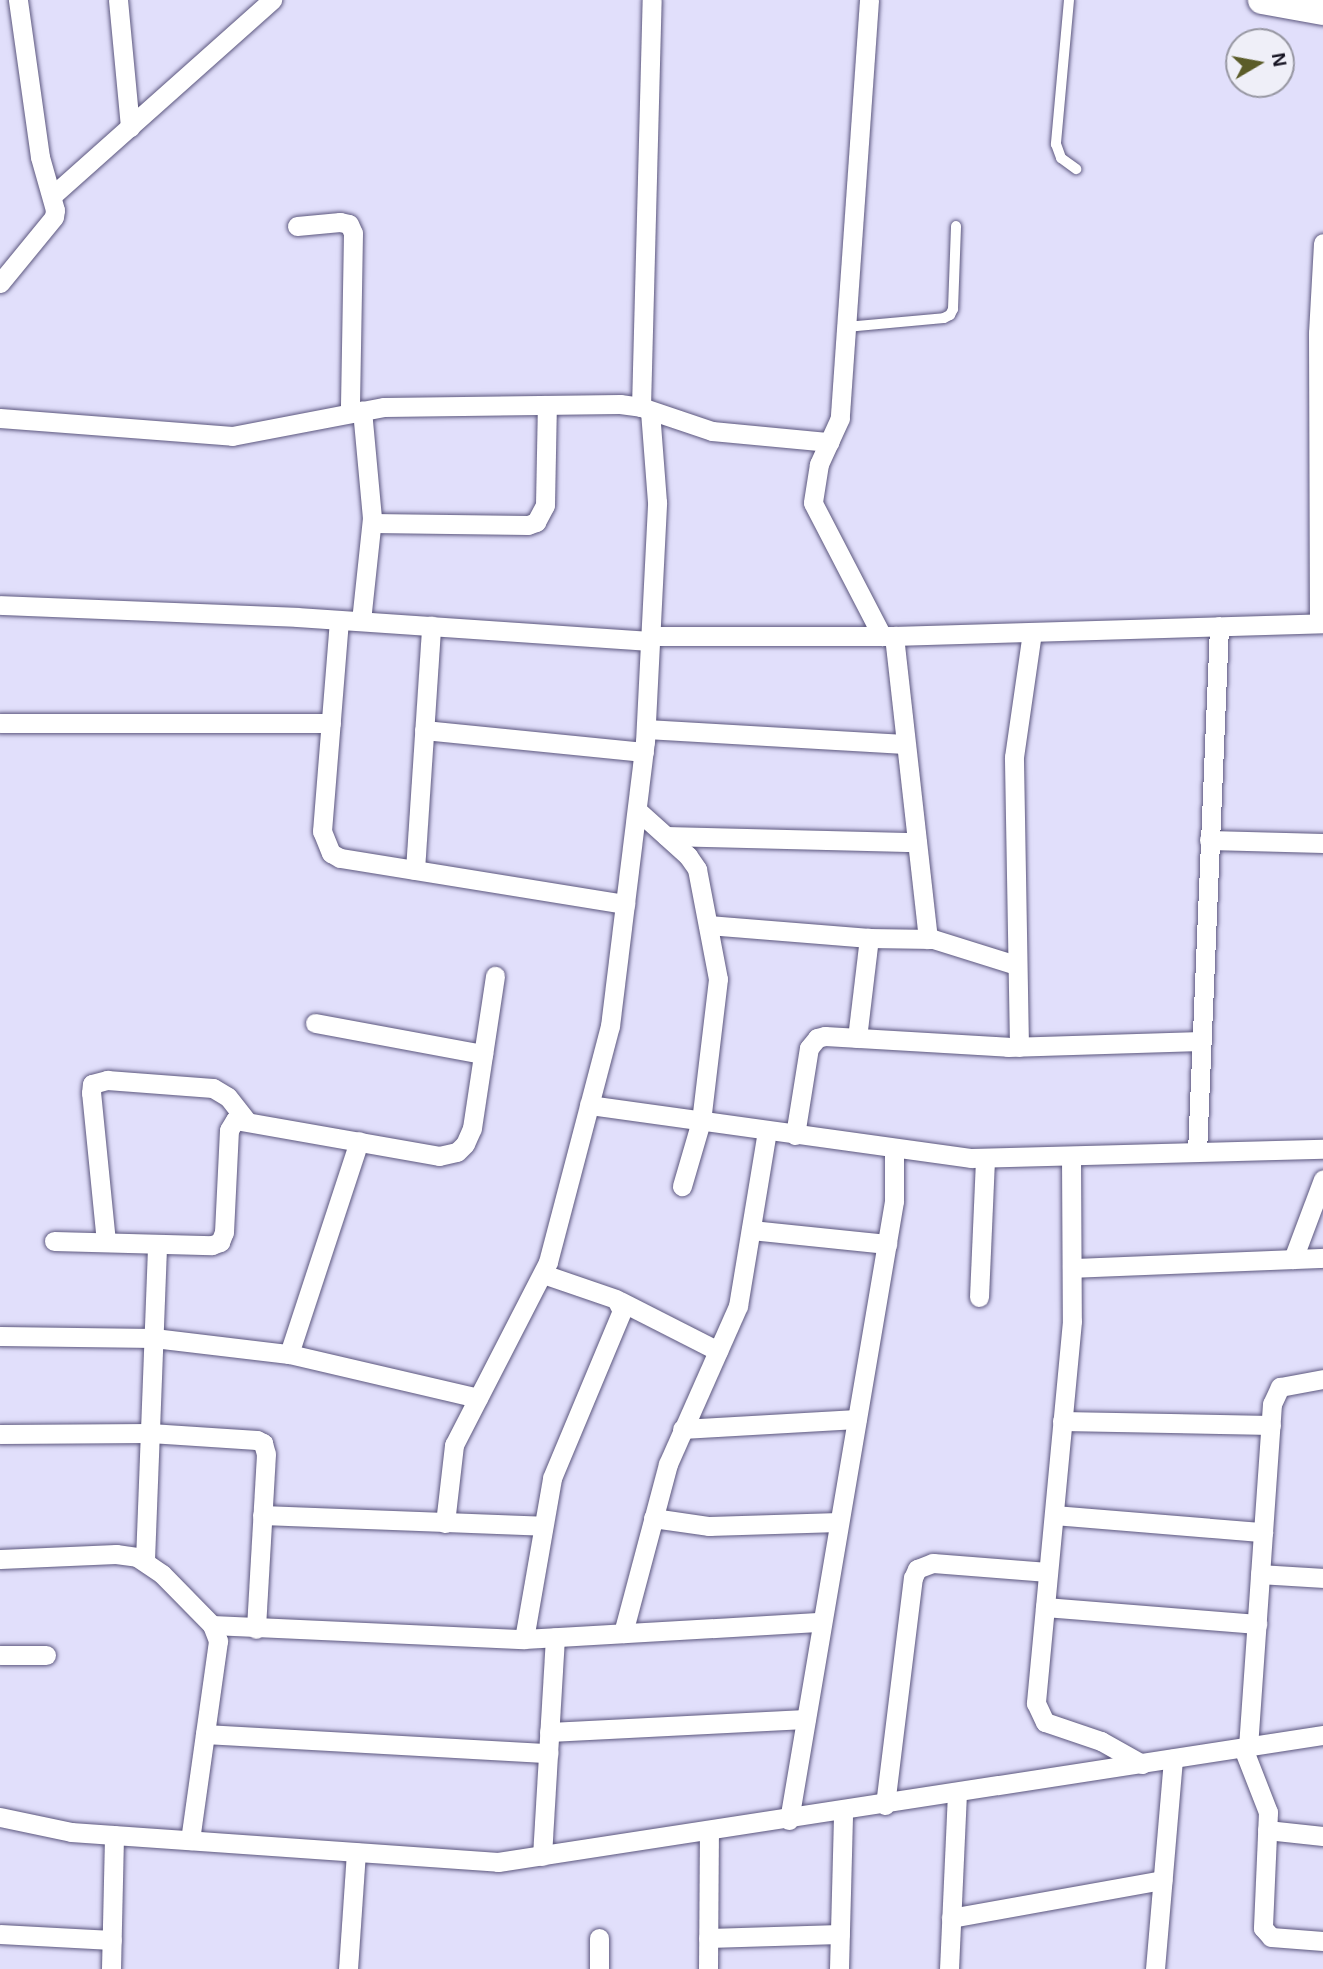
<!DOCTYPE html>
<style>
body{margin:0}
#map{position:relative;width:1323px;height:1969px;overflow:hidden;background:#e1dffb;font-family:Arial,sans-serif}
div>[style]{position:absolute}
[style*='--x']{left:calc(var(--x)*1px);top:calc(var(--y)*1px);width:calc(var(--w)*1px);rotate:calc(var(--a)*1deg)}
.roads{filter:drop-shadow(0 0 2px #5c577e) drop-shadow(0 0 2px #5c577e)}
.lane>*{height:10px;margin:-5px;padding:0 5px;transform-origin:5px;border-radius:5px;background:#fff}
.street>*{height:19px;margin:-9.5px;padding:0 9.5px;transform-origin:9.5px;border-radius:9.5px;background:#fff}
.secondary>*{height:28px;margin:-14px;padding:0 14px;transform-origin:14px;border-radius:14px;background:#fff}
span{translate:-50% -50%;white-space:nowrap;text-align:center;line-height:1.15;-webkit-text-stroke:6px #efeff8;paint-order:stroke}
.north{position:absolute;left:1225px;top:28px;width:70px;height:70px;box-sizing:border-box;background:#efeff8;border:2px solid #9797a2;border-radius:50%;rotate:80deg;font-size:19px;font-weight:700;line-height:28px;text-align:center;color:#141221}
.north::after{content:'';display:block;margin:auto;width:24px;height:32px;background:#5b5c29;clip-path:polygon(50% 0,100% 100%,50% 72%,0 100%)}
</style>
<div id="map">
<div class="roads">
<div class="lane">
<div style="--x:1069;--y:0;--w:145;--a:95.2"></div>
<div style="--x:1056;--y:144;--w:15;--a:70"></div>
<div style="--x:1061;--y:158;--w:19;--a:36"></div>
<div style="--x:846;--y:327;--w:98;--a:-5.2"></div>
<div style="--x:944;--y:318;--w:7;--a:-27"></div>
<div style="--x:950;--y:315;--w:7;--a:-63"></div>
<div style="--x:953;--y:309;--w:83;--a:-87.9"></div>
</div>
<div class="street">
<div style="--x:118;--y:0;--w:128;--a:84.6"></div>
<div style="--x:869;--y:0;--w:419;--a:94"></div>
<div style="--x:840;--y:418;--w:51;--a:114.5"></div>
<div style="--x:819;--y:464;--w:39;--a:99"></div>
<div style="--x:813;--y:503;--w:150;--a:62.6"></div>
<div style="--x:52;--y:196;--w:295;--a:-41.7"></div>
<div style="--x:297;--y:226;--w:43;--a:-5.3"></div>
<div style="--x:340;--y:222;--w:9;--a:13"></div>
<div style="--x:349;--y:224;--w:10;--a:66"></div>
<div style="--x:353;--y:233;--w:179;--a:91"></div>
<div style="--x:0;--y:283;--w:85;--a:-50.7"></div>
<div style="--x:54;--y:217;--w:7;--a:-82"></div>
<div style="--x:55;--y:210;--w:55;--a:-105.8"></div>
<div style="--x:40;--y:157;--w:159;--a:-98"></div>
<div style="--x:641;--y:407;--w:407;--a:-88.5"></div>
<div style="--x:0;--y:418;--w:233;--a:4.4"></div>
<div style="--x:232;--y:436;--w:155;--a:-10.8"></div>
<div style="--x:384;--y:407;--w:236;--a:-0.7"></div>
<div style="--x:620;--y:404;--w:21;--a:8"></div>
<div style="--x:641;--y:407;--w:75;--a:18.7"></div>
<div style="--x:712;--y:431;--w:118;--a:5.4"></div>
<div style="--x:372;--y:523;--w:156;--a:0.7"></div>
<div style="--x:528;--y:525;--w:9;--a:-21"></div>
<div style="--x:536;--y:522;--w:19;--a:-62"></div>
<div style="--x:545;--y:505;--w:100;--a:-88.9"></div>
<div style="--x:0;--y:605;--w:297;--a:2.3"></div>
<div style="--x:297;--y:617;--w:354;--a:3.9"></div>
<div style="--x:339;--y:620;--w:212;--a:94.6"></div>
<div style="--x:322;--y:831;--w:24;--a:68"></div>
<div style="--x:331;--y:853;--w:10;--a:29"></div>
<div style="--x:340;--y:858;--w:289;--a:9.2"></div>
<div style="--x:361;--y:621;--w:104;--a:-83.9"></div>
<div style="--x:372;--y:518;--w:108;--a:-95.3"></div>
<div style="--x:1319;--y:623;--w:290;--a:-90.2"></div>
<div style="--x:1318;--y:333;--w:90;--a:-86.8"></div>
<div style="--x:650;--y:636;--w:244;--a:0"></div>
<div style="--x:894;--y:636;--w:429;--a:-1.7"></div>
<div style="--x:894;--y:636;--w:305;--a:83.6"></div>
<div style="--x:0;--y:723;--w:331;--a:0"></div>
<div style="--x:646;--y:729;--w:259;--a:3.3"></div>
<div style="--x:424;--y:730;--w:221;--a:5.7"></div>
<div style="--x:637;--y:810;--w:69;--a:42"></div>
<div style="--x:688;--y:856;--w:16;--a:55"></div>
<div style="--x:697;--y:869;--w:112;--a:79.2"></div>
<div style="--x:718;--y:979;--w:143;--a:96.8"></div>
<div style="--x:701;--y:1121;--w:68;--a:106.3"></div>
<div style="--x:666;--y:836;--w:251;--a:1.4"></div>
<div style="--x:1209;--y:840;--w:114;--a:1.5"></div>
<div style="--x:415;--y:870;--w:245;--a:-86.2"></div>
<div style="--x:708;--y:925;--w:162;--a:4.6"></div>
<div style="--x:869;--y:938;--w:64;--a:0.9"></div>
<div style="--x:933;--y:939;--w:87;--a:17.4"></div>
<div style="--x:315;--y:1023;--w:171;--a:10.5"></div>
<div style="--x:857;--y:1038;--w:101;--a:-83.2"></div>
<div style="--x:1019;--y:1047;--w:290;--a:-91"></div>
<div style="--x:1014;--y:757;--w:126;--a:-81.8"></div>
<div style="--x:589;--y:1105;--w:386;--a:7.9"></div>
<div style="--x:971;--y:1158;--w:352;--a:-1.5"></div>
<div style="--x:795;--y:1135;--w:88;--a:-80.9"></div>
<div style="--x:809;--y:1048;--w:13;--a:-51"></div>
<div style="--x:817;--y:1038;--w:8;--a:-14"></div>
<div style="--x:825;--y:1036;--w:183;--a:3.4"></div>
<div style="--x:1008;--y:1047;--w:193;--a:-1.8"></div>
<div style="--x:1197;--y:1152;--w:526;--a:-87.6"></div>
<div style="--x:1071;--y:1156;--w:165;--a:89.7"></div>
<div style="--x:1072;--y:1321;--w:384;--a:95.4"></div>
<div style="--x:1036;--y:1703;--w:21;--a:65"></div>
<div style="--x:1045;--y:1722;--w:59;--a:18.7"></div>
<div style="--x:1101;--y:1741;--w:47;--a:29.3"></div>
<div style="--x:751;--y:1230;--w:137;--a:5.9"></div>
<div style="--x:54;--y:1241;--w:158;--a:1.5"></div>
<div style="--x:212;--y:1245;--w:9;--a:-21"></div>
<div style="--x:220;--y:1242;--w:11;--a:-68"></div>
<div style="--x:224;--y:1232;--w:102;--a:-87.2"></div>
<div style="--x:229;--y:1130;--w:12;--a:-59"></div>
<div style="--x:235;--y:1120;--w:207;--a:10"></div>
<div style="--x:439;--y:1156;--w:18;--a:-13"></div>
<div style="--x:457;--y:1152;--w:11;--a:-45"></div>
<div style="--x:465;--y:1144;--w:17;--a:-66"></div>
<div style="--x:472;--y:1128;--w:154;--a:-81.4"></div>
<div style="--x:106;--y:1242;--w:150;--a:-95.7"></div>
<div style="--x:91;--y:1093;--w:9;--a:-84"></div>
<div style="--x:92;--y:1084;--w:16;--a:-15"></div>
<div style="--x:107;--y:1080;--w:106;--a:4.3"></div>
<div style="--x:213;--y:1088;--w:17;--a:31"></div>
<div style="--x:228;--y:1097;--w:29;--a:52"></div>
<div style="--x:1293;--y:1259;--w:85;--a:-69.4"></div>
<div style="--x:1072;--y:1268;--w:251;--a:-2.3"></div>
<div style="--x:979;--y:1297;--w:139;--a:-87.5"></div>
<div style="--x:620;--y:1301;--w:110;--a:27"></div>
<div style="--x:0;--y:1336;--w:154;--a:0.7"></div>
<div style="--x:154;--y:1338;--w:136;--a:6.8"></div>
<div style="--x:289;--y:1354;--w:194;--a:13.1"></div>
<div style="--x:289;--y:1354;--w:224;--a:-71.8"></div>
<div style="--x:1062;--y:1421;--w:209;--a:1.1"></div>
<div style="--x:682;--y:1429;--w:175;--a:-3.3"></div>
<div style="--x:0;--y:1434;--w:150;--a:-0.4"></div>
<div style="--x:150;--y:1433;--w:107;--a:3.7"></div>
<div style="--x:257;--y:1440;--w:7;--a:27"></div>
<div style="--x:263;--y:1443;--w:11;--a:75"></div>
<div style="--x:266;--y:1454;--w:175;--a:93.3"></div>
<div style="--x:262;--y:1515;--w:281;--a:2.2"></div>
<div style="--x:1054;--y:1515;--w:210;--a:4.7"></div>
<div style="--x:653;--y:1518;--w:57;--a:8.1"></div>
<div style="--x:709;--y:1526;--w:130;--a:-1.8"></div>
<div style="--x:445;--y:1523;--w:79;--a:-83.4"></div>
<div style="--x:454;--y:1445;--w:206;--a:-62.8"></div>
<div style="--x:548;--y:1262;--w:244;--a:-75.3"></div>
<div style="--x:610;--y:1026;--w:286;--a:-83"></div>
<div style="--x:645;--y:742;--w:240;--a:-87.1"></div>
<div style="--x:657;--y:502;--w:91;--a:-94.4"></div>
<div style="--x:0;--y:1559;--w:116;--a:-2.5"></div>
<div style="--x:116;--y:1554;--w:21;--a:8"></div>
<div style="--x:137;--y:1557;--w:30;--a:34"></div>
<div style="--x:162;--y:1574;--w:71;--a:45.6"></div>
<div style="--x:212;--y:1625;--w:17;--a:69"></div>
<div style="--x:218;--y:1641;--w:201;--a:98"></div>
<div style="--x:145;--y:1560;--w:316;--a:-87.8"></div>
<div style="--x:1260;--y:1574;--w:63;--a:3.6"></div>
<div style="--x:1045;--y:1607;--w:213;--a:4.6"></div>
<div style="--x:212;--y:1625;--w:312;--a:2.6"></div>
<div style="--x:524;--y:1639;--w:298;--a:-3.3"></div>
<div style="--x:623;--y:1633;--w:175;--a:-75.1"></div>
<div style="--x:668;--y:1464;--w:173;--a:-66.1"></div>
<div style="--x:738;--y:1306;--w:177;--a:-80.6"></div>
<div style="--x:524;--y:1639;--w:163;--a:-80.1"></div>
<div style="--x:552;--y:1478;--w:181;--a:-67.3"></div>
<div style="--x:622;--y:1311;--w:13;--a:-117"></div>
<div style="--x:616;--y:1299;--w:77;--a:-161.1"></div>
<div style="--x:0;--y:1655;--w:46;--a:0"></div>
<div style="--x:549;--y:1732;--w:257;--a:-2.9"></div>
<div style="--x:205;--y:1734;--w:344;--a:3.2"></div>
<div style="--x:1248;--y:1747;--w:344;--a:-86"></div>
<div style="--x:1272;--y:1404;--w:19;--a:-65"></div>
<div style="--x:1280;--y:1387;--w:44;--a:-10.5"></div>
<div style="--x:1243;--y:1748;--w:69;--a:68.7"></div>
<div style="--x:1268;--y:1812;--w:116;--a:92.5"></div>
<div style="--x:1263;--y:1928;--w:12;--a:48"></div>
<div style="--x:1271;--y:1937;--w:52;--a:4.4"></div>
<div style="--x:885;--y:1805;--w:229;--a:-83"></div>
<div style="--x:913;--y:1578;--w:10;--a:-66"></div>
<div style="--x:917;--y:1569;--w:17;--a:-21"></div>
<div style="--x:933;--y:1563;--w:115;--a:4.5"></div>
<div style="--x:0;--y:1817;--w:73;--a:11.9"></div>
<div style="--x:71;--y:1832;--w:428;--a:4"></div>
<div style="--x:498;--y:1862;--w:835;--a:-8.75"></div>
<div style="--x:789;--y:1820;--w:628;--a:-80.37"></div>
<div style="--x:894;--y:1201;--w:53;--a:-90"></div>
<div style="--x:1267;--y:1830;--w:56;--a:6.1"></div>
<div style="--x:542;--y:1856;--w:219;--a:-86.6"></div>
<div style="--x:951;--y:1918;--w:215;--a:-10.2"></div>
<div style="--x:0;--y:1934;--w:112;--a:3.1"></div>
<div style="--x:599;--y:1938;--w:31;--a:90"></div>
<div style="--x:708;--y:1938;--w:132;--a:-1.7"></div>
<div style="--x:111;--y:1969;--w:134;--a:-88.7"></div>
<div style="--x:348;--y:1969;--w:117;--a:-86.1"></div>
<div style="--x:708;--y:1969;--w:137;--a:-89.6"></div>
<div style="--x:839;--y:1969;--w:158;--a:-88.5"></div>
<div style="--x:949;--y:1969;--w:176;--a:-87.4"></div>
<div style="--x:1155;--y:1969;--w:211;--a:-85.1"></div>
</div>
<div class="secondary">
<div style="--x:1262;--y:0;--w:62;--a:10.2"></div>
</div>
</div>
<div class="north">N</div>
</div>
